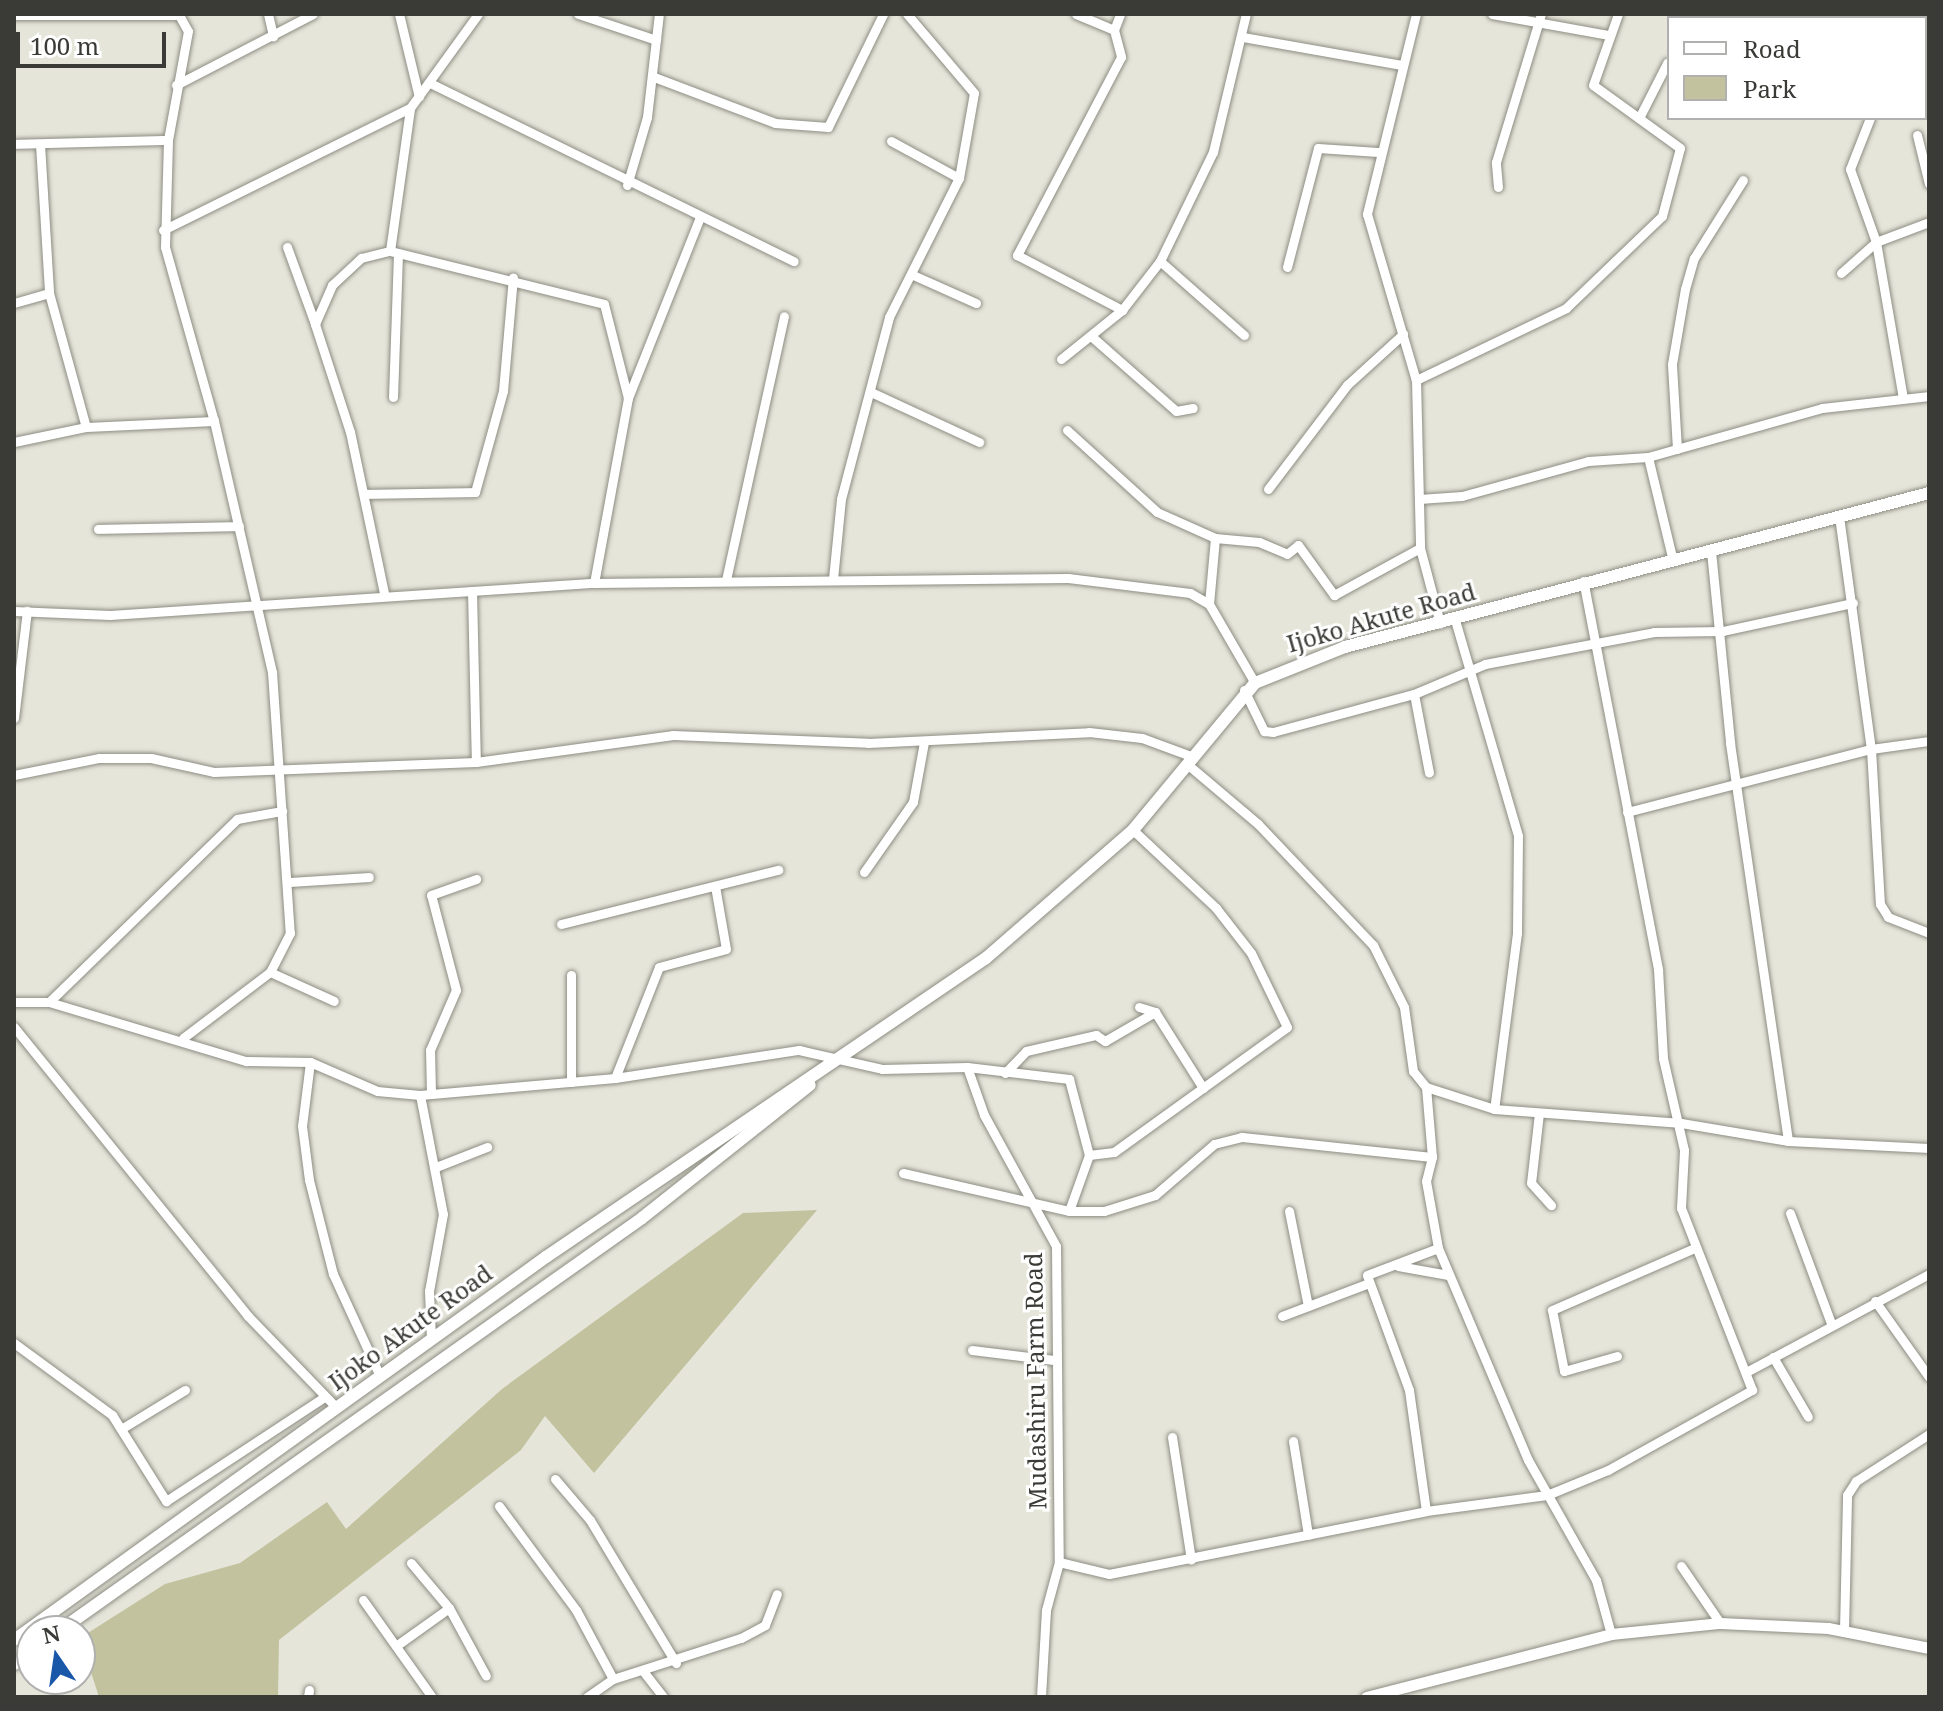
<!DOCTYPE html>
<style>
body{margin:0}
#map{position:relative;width:1943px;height:1711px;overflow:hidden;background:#e5e5da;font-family:"Noto Serif",serif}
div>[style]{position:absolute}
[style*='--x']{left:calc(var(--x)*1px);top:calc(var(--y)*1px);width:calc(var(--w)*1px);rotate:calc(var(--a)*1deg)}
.green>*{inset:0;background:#c2c29f}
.roads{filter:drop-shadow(0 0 2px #8d8d83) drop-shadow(0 0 2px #8d8d83)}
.minor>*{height:9px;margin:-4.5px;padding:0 4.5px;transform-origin:4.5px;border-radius:4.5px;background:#fff}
.tertiary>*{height:11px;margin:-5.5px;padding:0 5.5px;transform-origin:5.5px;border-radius:5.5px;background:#fff}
.secondary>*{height:12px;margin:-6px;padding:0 6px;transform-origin:6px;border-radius:6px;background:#fff}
span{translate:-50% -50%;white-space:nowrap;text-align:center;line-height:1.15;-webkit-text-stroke:6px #fff;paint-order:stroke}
.street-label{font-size:24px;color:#3a3a36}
.frame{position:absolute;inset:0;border:16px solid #3a3a36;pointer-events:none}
.legend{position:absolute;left:1667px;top:16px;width:260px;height:104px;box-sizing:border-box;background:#fff;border:2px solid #b0b0af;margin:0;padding:10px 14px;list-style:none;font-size:24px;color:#3a3a36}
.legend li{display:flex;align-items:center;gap:16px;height:40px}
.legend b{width:40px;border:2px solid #b0b0af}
.north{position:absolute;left:16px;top:1615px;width:80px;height:80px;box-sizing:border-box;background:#fff;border:2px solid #b0b0af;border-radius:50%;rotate:347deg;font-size:22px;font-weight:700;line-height:32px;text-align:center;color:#3a3a36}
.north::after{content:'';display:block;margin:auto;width:28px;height:36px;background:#1958a9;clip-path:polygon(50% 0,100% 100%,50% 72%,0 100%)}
.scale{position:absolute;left:16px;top:32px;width:150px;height:36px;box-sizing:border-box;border:4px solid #3a3a36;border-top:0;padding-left:10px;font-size:24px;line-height:28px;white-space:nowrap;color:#3a3a36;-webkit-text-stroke:6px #fff;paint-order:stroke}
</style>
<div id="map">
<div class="green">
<div style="clip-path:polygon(817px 1210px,594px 1473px,545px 1416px,521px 1450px,279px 1640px,278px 1697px,99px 1697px,80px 1638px,165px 1584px,240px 1563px,327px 1502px,346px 1529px,502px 1389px,743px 1213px)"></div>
</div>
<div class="roads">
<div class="minor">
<div style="--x:268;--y:14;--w:23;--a:77"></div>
<div style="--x:399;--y:14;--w:85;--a:76.5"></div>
<div style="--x:578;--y:14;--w:82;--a:18.4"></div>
<div style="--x:1076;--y:14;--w:41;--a:22.8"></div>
<div style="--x:1114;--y:30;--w:28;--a:75"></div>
<div style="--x:1121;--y:57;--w:224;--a:117.7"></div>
<div style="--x:1017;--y:255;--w:119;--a:27.6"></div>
<div style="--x:1416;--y:14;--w:206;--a:103.8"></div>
<div style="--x:1367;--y:214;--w:173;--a:73.6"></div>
<div style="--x:1416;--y:380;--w:168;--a:88.6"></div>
<div style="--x:1420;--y:548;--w:78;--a:75.1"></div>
<div style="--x:1492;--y:14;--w:119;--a:10.2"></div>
<div style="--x:14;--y:15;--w:165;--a:0"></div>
<div style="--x:179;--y:15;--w:18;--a:61"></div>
<div style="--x:188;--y:31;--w:111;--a:100.4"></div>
<div style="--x:168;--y:140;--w:107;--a:91.6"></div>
<div style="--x:165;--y:247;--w:181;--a:74.3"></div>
<div style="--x:214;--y:421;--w:258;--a:77"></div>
<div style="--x:272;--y:672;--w:262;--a:86.1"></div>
<div style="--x:290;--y:933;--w:44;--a:117.1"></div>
<div style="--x:270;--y:972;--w:109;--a:142.8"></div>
<div style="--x:1790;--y:18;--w:5;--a:-53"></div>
<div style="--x:1114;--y:30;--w:17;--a:-69"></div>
<div style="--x:1243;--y:37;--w:161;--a:10"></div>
<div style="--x:1925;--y:44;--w:6;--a:-51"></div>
<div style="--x:654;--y:77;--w:129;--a:20.8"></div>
<div style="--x:775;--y:123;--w:53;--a:4.3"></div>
<div style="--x:828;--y:127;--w:126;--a:-64"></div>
<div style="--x:430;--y:83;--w:405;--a:26.1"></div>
<div style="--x:176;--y:85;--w:154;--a:-27.4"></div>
<div style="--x:1639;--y:118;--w:62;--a:-63"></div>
<div style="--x:1870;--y:118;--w:55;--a:111.4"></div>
<div style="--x:1850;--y:169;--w:77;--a:70.4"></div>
<div style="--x:1876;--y:242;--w:159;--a:80.2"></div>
<div style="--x:1917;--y:135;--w:50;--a:76.2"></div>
<div style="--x:891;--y:141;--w:77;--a:28.6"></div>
<div style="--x:14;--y:144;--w:154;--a:-1.5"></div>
<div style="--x:40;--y:144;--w:149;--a:86.5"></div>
<div style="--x:49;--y:293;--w:139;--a:74.6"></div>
<div style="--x:627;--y:185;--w:71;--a:-73.6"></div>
<div style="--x:647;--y:117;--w:104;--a:-83.4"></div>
<div style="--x:1498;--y:187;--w:25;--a:-95"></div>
<div style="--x:1496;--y:162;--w:155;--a:-73.1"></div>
<div style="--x:163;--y:230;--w:275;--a:-26.3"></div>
<div style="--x:287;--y:247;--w:82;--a:70"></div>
<div style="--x:390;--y:251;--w:144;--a:-82"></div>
<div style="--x:410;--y:108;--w:116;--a:-54.1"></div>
<div style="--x:1160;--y:261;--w:112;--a:41.4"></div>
<div style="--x:1287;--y:267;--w:123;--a:-75.4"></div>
<div style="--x:1318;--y:148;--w:60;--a:3.8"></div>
<div style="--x:1841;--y:273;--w:47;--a:-41.5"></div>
<div style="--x:1876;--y:242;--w:57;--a:-20.7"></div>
<div style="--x:913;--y:275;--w:69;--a:24"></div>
<div style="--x:14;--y:303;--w:36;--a:-16"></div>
<div style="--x:1091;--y:336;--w:113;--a:41.4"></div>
<div style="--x:1176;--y:411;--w:17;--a:-10"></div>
<div style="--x:1061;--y:359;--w:78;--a:-38.8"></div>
<div style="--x:1122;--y:310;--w:62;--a:-52.2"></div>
<div style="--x:1160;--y:261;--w:121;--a:-64.1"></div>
<div style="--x:1213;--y:152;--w:142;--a:-76.6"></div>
<div style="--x:1416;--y:380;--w:166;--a:-25.6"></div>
<div style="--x:1566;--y:308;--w:133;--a:-43.8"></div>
<div style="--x:1662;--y:216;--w:70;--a:-75.2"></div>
<div style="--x:1680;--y:148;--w:107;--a:-144.1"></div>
<div style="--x:1593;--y:85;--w:75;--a:-70.6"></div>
<div style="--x:873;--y:393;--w:117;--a:24.8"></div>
<div style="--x:393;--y:397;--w:144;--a:-88"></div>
<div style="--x:628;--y:398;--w:192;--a:-68.3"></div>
<div style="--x:1067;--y:430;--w:122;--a:42.3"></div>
<div style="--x:1157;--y:512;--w:64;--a:24.1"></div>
<div style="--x:1215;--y:538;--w:66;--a:95.2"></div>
<div style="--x:14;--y:442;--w:74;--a:-11.8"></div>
<div style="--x:86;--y:427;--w:128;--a:-2.7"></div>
<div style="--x:1677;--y:449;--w:85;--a:-93.4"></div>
<div style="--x:1672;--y:364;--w:76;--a:-80.2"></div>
<div style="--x:1685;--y:289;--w:32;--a:-74"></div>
<div style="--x:1694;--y:258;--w:92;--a:-57.9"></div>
<div style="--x:1648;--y:457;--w:103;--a:76.5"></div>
<div style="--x:1268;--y:489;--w:131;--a:-52.8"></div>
<div style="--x:1347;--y:385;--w:76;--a:-42.3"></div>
<div style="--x:365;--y:494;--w:110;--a:-1"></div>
<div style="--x:475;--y:492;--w:105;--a:-74.5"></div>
<div style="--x:503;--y:391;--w:114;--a:-85"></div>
<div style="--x:1419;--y:499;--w:43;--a:-4"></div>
<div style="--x:1462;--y:496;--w:131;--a:-15.5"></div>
<div style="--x:1588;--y:461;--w:60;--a:-3.8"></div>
<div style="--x:1648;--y:457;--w:181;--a:-15.7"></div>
<div style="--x:1822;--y:408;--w:108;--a:-6.4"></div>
<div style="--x:1839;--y:516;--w:235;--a:82.2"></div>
<div style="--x:1871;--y:749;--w:155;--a:86.7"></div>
<div style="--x:1880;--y:904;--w:15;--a:58"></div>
<div style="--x:1888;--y:917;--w:44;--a:21.3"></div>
<div style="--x:98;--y:529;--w:141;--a:-1.2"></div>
<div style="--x:1215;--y:538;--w:44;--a:5.2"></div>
<div style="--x:1259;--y:542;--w:30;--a:23"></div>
<div style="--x:1287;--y:554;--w:14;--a:-39"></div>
<div style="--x:1298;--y:545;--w:62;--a:54.2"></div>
<div style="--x:1334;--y:595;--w:98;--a:-28.7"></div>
<div style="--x:1711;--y:551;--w:193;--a:84.3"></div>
<div style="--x:1730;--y:743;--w:402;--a:81.7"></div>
<div style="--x:833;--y:579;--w:80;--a:-84.3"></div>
<div style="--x:841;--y:499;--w:188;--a:-75.2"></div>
<div style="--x:889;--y:317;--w:156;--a:-63.3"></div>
<div style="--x:959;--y:178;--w:86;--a:-80"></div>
<div style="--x:974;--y:93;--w:104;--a:-130.3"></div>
<div style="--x:726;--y:580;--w:270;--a:-77.6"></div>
<div style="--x:472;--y:591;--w:171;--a:88.7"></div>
<div style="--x:384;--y:593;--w:165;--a:-101.9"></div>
<div style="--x:350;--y:432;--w:114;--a:-108"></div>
<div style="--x:315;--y:324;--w:43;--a:-66.4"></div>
<div style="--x:332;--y:285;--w:40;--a:-43"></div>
<div style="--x:361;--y:258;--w:30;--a:-14"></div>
<div style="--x:390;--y:251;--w:220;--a:13.9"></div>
<div style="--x:604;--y:304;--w:97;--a:75.7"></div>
<div style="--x:628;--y:398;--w:188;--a:100.4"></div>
<div style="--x:14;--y:611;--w:96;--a:2.4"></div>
<div style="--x:110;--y:615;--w:485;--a:-3.8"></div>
<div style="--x:594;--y:583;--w:474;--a:-0.6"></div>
<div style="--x:1068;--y:578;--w:123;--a:7"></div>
<div style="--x:1190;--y:593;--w:22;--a:30"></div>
<div style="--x:1209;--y:604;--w:91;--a:59.8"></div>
<div style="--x:1455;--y:620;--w:225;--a:73.7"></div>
<div style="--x:1518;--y:836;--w:97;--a:90.6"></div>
<div style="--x:1517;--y:933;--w:177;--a:97.4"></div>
<div style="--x:1244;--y:690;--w:46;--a:64"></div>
<div style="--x:1264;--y:731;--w:9;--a:6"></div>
<div style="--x:1273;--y:732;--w:146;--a:-15.1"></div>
<div style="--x:1414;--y:694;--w:77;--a:-22.9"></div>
<div style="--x:1485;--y:664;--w:172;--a:-10.7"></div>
<div style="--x:1654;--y:632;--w:69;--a:-0.8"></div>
<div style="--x:1723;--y:631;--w:133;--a:-12.2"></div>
<div style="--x:1414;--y:694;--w:80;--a:79.2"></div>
<div style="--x:14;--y:718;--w:108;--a:-83.1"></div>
<div style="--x:1187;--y:764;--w:93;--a:40.2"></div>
<div style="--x:1258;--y:824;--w:167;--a:46.5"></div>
<div style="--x:1373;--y:945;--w:69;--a:63.4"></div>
<div style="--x:1404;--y:1007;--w:65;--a:82"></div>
<div style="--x:1413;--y:1071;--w:21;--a:51"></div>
<div style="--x:1426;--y:1087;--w:71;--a:17.9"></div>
<div style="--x:1494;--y:1109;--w:188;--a:4.3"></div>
<div style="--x:1681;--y:1123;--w:109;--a:9.5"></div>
<div style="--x:1788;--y:1141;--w:141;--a:2.8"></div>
<div style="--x:14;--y:775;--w:87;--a:-11.3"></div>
<div style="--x:99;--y:758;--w:52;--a:0"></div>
<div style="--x:151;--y:758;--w:65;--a:12.5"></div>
<div style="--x:214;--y:772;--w:262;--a:-2.2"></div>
<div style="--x:476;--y:762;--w:199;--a:-7.8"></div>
<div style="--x:673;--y:735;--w:195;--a:2.3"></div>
<div style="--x:868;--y:743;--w:221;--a:-2.8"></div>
<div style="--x:1089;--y:732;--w:53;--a:6.5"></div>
<div style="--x:1142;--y:738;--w:52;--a:20.2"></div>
<div style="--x:1627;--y:812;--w:252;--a:-14.5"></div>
<div style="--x:1871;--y:749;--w:59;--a:-7.9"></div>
<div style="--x:864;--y:872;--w:85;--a:-55"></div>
<div style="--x:913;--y:802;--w:61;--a:-79.6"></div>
<div style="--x:290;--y:882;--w:79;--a:-3.6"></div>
<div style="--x:561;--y:924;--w:224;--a:-14"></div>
<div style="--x:270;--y:972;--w:70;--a:24.4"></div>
<div style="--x:571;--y:975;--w:107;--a:90"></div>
<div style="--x:14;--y:1002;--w:35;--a:0"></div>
<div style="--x:49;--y:1002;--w:262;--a:-44.2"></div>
<div style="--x:237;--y:819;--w:46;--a:-10.1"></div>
<div style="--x:49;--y:1002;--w:206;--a:16.7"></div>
<div style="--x:246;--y:1061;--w:64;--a:0.9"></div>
<div style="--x:310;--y:1062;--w:73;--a:23.4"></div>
<div style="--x:377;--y:1091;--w:43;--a:5.3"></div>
<div style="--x:420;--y:1095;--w:196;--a:-5"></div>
<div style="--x:615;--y:1078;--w:186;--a:-8.7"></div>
<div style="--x:799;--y:1050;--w:85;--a:12.9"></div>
<div style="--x:882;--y:1069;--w:85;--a:-1.3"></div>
<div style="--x:967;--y:1067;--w:51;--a:70.5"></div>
<div style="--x:984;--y:1115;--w:149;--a:61.2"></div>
<div style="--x:1056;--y:1246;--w:316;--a:89.5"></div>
<div style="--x:1059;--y:1562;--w:50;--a:105.2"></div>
<div style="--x:1046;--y:1610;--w:87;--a:93.3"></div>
<div style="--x:1139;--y:1007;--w:17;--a:17"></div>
<div style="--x:1155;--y:1012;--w:90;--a:57.7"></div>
<div style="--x:14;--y:1027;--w:372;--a:51"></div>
<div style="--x:248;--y:1316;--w:127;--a:46"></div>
<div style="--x:310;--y:1062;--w:64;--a:97.1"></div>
<div style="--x:302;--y:1126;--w:54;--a:82.6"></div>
<div style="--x:309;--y:1180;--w:97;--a:75.7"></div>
<div style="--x:333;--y:1274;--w:112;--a:65.3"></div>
<div style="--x:967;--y:1067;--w:103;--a:6.7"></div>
<div style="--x:1069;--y:1079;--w:79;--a:75.3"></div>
<div style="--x:1089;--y:1155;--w:59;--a:109.7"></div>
<div style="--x:1005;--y:1073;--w:30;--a:-46"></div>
<div style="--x:1026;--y:1051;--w:72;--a:-12.9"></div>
<div style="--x:1096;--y:1035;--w:11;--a:34"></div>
<div style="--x:1105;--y:1041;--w:58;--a:-30.1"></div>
<div style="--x:615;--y:1078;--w:119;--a:-68.4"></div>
<div style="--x:659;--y:967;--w:69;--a:-15"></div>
<div style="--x:726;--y:949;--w:64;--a:-99.9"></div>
<div style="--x:1426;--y:1087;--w:70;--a:85.1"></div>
<div style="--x:1432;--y:1157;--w:25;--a:104"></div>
<div style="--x:1426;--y:1181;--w:68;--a:79.8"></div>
<div style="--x:1438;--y:1248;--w:230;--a:67"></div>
<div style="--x:1528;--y:1460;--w:138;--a:60.5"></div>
<div style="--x:1596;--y:1580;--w:56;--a:74.5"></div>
<div style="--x:431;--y:1093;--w:43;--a:-91.3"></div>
<div style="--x:430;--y:1050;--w:65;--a:-66.6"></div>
<div style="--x:456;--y:990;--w:98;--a:-104.7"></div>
<div style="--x:431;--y:895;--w:48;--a:-19.6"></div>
<div style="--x:420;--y:1095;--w:121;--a:79.1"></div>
<div style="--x:443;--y:1214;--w:78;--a:100.3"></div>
<div style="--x:429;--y:1291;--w:47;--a:87.6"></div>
<div style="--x:1539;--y:1113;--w:70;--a:96.5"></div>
<div style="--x:1531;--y:1183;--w:30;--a:48"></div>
<div style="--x:1089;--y:1155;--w:25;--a:-7"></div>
<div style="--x:1114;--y:1152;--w:213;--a:-35.8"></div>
<div style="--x:1287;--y:1027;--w:82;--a:-115.9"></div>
<div style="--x:1251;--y:953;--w:57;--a:-127.9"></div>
<div style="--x:1216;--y:908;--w:114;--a:-136.8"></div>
<div style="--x:436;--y:1167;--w:55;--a:-21.4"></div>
<div style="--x:903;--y:1173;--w:170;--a:12.9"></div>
<div style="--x:1069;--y:1211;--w:35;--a:0"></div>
<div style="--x:1104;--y:1211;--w:53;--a:-17.4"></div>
<div style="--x:1155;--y:1195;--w:78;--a:-40.8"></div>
<div style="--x:1214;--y:1144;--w:29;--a:-14"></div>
<div style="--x:1242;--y:1137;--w:191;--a:6"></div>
<div style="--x:1289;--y:1211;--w:97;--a:78.7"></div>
<div style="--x:1790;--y:1213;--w:117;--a:69.6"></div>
<div style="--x:1398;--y:1266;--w:51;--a:10.2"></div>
<div style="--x:1875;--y:1301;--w:93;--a:54.6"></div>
<div style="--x:1282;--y:1316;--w:93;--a:-20.8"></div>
<div style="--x:14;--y:1343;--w:122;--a:36.3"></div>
<div style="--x:112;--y:1415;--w:102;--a:57.9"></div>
<div style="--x:166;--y:1501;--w:188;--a:-33.3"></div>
<div style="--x:972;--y:1350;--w:82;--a:7"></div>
<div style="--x:1617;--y:1356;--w:55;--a:164.2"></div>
<div style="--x:1564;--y:1371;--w:62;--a:-101.1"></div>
<div style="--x:1552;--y:1310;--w:153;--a:-23.5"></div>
<div style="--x:1773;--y:1357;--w:69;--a:59.7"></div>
<div style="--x:1748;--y:1371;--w:205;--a:-28.2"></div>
<div style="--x:121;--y:1429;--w:75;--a:-31.4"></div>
<div style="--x:1172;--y:1437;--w:124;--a:81.2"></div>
<div style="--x:1293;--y:1441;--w:95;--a:80.9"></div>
<div style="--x:555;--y:1479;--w:54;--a:49.5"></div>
<div style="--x:590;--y:1520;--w:167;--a:59"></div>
<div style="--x:499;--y:1506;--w:129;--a:53.5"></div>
<div style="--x:576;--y:1610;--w:78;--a:61.8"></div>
<div style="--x:1426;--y:1511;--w:122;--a:-98"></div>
<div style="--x:1409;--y:1390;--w:122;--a:-110.1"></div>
<div style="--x:1367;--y:1275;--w:76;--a:-20.8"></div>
<div style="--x:1059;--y:1562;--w:51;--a:13.5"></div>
<div style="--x:1109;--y:1574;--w:323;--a:-11.2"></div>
<div style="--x:1426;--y:1511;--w:122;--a:-7.5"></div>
<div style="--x:1547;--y:1495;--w:66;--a:-22.3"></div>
<div style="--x:1608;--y:1470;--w:165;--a:-29.1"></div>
<div style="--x:1752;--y:1390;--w:195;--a:-111.3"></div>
<div style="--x:1681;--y:1208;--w:58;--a:-87"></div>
<div style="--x:1684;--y:1150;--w:94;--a:-102.9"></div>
<div style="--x:1663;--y:1058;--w:89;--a:-93.2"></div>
<div style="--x:1658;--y:969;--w:395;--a:-100.9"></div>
<div style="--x:1681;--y:1566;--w:69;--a:55.6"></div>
<div style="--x:363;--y:1600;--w:119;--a:54.6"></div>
<div style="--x:449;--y:1608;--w:77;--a:61.4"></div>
<div style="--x:1844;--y:1630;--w:135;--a:-88.7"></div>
<div style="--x:1847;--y:1495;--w:17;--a:-57"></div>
<div style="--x:1856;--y:1481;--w:87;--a:-32.8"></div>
<div style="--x:400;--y:1643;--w:60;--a:-35.5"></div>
<div style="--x:449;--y:1608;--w:59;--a:-130.2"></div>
<div style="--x:643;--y:1671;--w:33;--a:52"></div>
<div style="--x:308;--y:1697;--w:7;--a:-82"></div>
<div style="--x:587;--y:1697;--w:32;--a:-35"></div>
<div style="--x:613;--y:1679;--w:134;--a:-17.8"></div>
<div style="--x:741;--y:1638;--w:27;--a:-28"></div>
<div style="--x:765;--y:1625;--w:33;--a:-69"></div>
</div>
<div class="tertiary">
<div style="--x:1366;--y:1697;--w:253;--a:-14.4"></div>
<div style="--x:1611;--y:1634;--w:110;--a:-5.8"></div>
<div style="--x:1720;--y:1623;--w:108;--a:2.7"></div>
<div style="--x:1828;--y:1628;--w:103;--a:11.2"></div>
</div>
<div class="secondary">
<div style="--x:59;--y:1631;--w:714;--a:-35.31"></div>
<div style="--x:642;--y:1218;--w:214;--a:-38.4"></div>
<div style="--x:14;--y:1640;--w:656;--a:-35.75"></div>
<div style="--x:546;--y:1257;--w:532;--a:-34.2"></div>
<div style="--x:986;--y:958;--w:195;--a:-41"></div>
<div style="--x:1133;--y:830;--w:191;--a:-50.3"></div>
<div style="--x:1255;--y:683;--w:97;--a:-21.8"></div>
<div style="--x:1345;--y:647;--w:604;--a:-14.77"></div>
<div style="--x:14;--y:1664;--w:22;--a:-36"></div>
</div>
</div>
<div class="street-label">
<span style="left:1381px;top:617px;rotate:-16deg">Ijoko Akute Road</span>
<span style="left:410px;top:1327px;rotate:-36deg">Ijoko Akute Road</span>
<span style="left:1035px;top:1381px;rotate:-91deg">Mudashiru Farm Road</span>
</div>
<div class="frame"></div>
<ul class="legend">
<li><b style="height:10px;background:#fff"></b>Road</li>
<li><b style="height:22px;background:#c2c29f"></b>Park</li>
</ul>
<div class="north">N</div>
<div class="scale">100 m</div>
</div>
